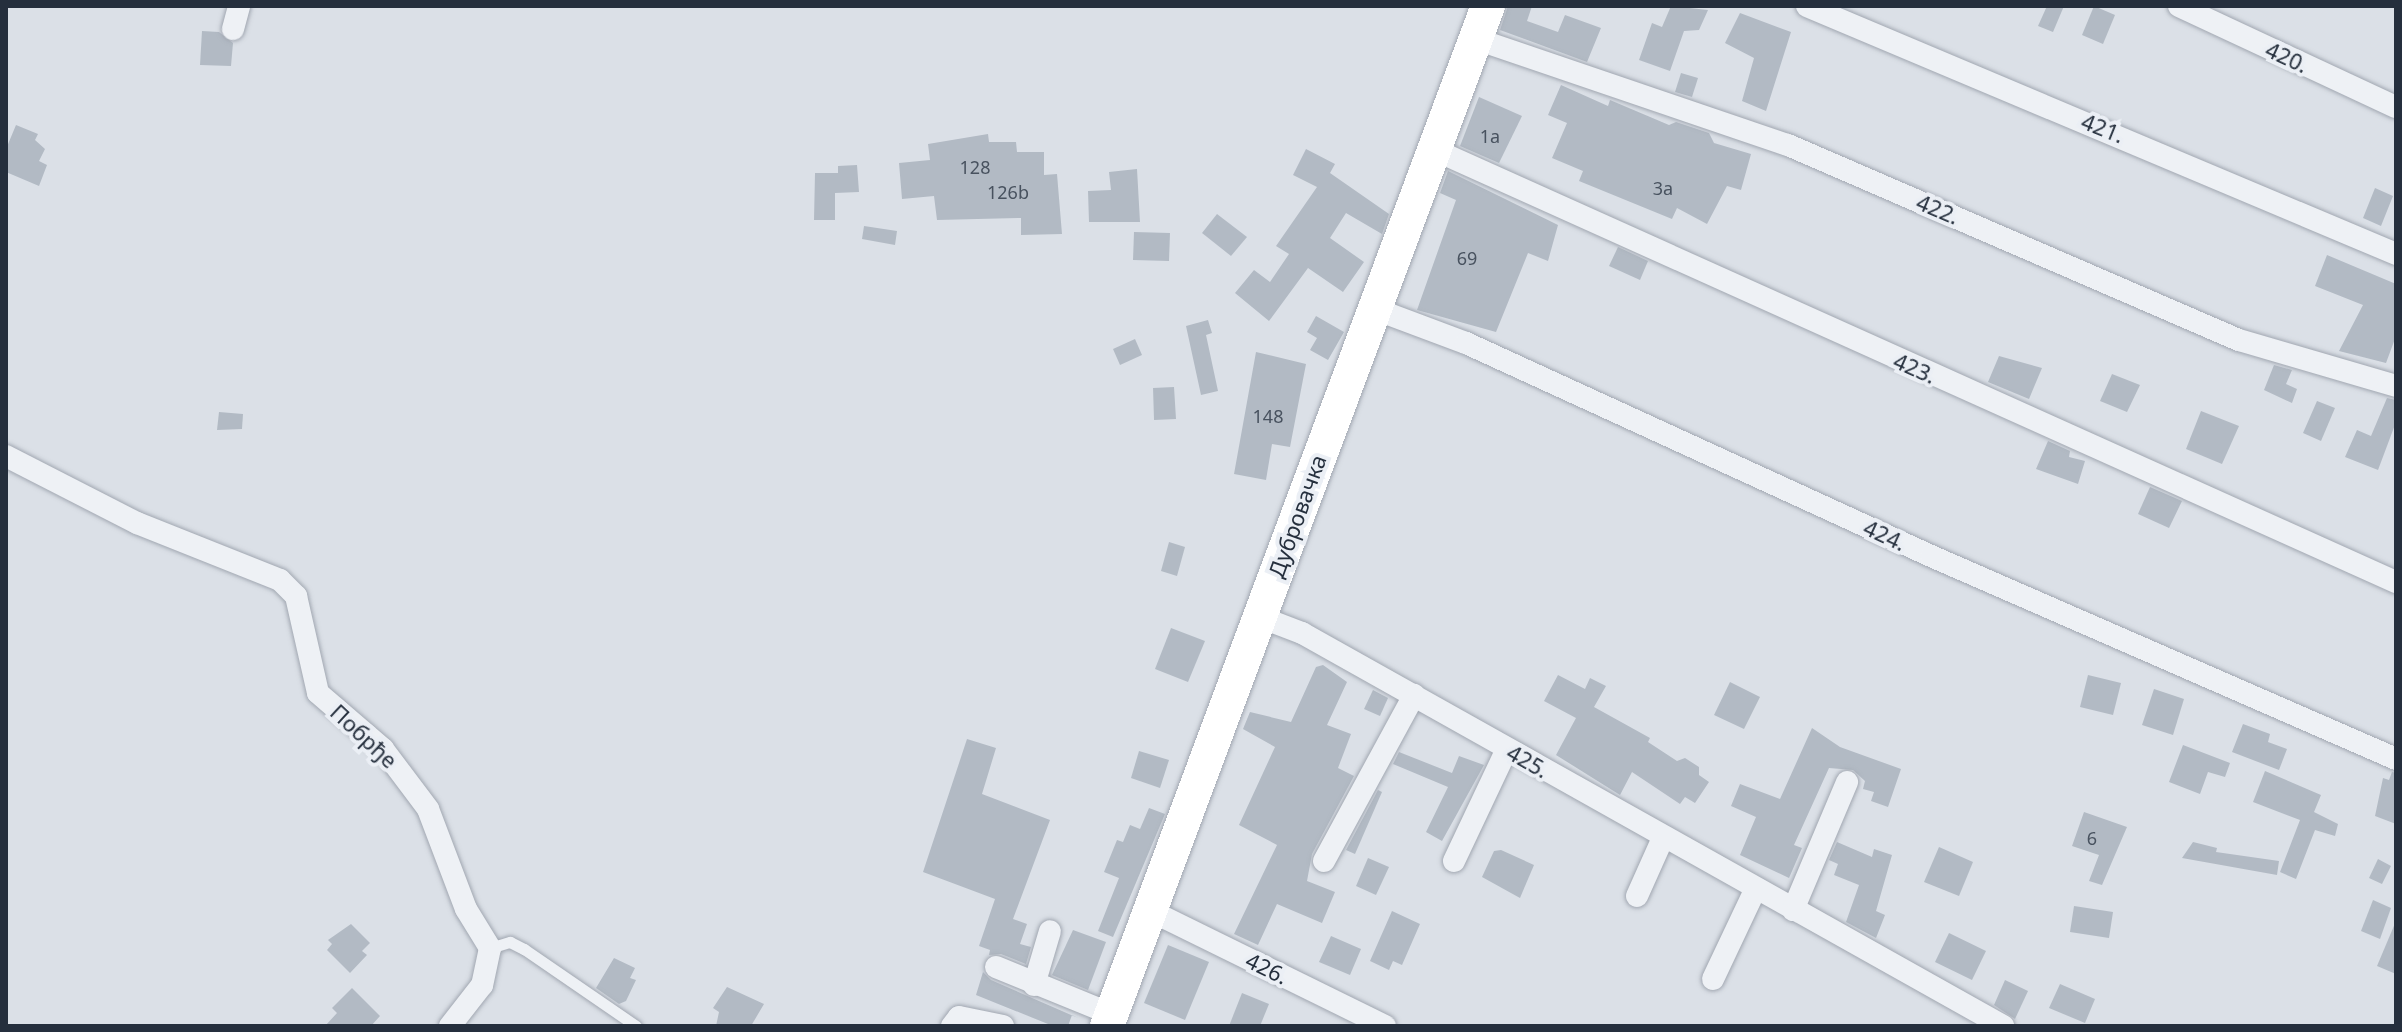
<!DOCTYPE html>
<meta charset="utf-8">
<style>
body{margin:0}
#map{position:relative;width:2402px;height:1032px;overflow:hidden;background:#dbe0e7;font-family:"Noto Sans",sans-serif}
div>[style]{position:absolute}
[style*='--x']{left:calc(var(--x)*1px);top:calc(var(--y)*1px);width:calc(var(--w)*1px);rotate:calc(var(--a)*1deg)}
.building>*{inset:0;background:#b2bac4}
.roads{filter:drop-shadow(0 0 2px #a1a7b1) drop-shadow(0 0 2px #a1a7b1)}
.lane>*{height:11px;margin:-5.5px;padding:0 5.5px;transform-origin:5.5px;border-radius:5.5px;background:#eef1f5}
.street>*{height:22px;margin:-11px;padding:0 11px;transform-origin:11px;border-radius:11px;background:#eef1f5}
.primary>*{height:34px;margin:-17px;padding:0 17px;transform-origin:17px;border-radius:17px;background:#fff}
span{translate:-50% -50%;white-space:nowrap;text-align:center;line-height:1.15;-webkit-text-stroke:8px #ebeff5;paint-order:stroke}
.number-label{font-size:18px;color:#48525f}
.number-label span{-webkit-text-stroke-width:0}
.street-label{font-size:22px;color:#252f3d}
.frame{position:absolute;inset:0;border:8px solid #252f3d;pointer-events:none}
</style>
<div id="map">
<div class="building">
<div style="clip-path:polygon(1508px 6px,1532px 6px,1527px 21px,1558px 32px,1565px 15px,1601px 28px,1587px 62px,1500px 30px)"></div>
<div style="clip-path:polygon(1671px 6px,1708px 10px,1699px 30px,1684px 31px,1670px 71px,1639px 60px,1652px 23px,1662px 27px)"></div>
<div style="clip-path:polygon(2047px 6px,2064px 6px,2053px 32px,2038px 26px)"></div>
<div style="clip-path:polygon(2094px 6px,2115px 15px,2103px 44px,2082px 35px)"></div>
<div style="clip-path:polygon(1740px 13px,1791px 32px,1766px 111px,1742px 101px,1754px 58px,1725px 43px)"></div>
<div style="clip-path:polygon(202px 31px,219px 32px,233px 43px,231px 66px,200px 65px)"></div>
<div style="clip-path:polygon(1681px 73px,1698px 78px,1692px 97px,1675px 92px)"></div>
<div style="clip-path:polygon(1561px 85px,1608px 106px,1610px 100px,1669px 125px,1676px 122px,1709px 133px,1714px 143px,1751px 154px,1741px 190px,1727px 186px,1707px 224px,1677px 208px,1672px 219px,1579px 181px,1583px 171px,1552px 158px,1567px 123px,1548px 115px)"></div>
<div style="clip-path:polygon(1479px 97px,1522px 116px,1499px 163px,1460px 146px)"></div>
<div style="clip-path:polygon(16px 125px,38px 134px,35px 140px,45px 149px,39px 161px,47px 165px,39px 186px,6px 172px,6px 149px)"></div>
<div style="clip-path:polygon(988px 134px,989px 142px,1016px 142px,1017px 152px,1044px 152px,1044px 175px,1057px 174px,1062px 234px,1021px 235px,1021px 218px,937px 220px,934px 196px,902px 199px,899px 163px,930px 160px,928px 144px)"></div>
<div style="clip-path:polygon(1306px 149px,1335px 164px,1330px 173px,1389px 214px,1382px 234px,1346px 213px,1330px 238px,1364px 262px,1343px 292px,1308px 268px,1269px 321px,1235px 293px,1254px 270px,1270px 282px,1289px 254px,1276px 246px,1317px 187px,1293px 175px)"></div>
<div style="clip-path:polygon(857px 165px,859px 192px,835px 193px,835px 220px,814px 220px,815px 173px,838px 173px,838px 166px)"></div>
<div style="clip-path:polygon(1137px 169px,1140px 222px,1089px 222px,1088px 191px,1111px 190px,1109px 172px)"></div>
<div style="clip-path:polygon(1448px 171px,1558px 225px,1548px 261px,1528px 253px,1496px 332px,1417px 310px,1456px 200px,1440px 193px)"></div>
<div style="clip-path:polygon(2375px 188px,2393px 196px,2381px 226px,2363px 218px)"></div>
<div style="clip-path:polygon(1217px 214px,1247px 237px,1231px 256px,1202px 233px)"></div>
<div style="clip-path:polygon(864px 226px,897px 231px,895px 245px,862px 239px)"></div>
<div style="clip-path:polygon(1134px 232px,1170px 233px,1169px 261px,1133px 260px)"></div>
<div style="clip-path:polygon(1618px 247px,1648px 261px,1640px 280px,1609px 266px)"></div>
<div style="clip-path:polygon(2327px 255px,2396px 284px,2396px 336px,2386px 363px,2339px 351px,2363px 305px,2315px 286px)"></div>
<div style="clip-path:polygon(1316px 316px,1344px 332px,1328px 360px,1310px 350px,1317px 338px,1307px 332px)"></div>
<div style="clip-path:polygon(1208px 320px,1212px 333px,1206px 335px,1218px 391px,1201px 395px,1186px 326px)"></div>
<div style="clip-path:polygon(1135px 339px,1142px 355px,1120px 365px,1113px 349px)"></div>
<div style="clip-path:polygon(1256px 352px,1306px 364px,1290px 447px,1272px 444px,1266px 480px,1234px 474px)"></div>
<div style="clip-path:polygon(1999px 356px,2042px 368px,2029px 399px,1988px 382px)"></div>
<div style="clip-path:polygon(2274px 365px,2292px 370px,2286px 384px,2297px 389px,2292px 403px,2264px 390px)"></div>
<div style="clip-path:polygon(2112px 374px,2140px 385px,2127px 412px,2100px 401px)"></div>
<div style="clip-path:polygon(1174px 387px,1176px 419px,1154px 420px,1153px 388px)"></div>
<div style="clip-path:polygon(2387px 398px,2396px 400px,2396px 422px,2378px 470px,2345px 457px,2357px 430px,2371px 436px)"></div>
<div style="clip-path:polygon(2317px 401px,2335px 408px,2321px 441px,2303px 433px)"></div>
<div style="clip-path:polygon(2201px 411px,2239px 426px,2222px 464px,2186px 449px)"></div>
<div style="clip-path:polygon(219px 412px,243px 414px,242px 429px,217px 430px)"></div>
<div style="clip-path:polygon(2048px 441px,2070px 451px,2069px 457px,2085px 461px,2078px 484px,2036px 469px)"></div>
<div style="clip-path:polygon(2150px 487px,2182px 501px,2169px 528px,2138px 514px)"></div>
<div style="clip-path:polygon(1169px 542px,1185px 547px,1177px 576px,1161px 571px)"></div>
<div style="clip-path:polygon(1171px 628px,1205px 641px,1188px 682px,1155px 669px)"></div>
<div style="clip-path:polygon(1323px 665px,1347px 682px,1327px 725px,1351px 734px,1338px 768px,1354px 776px,1312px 854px,1307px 881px,1335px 892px,1322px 923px,1277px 904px,1258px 945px,1234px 934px,1277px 845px,1239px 825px,1275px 747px,1243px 729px,1250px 712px,1291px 722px,1316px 667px)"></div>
<div style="clip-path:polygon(1558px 675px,1585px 689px,1590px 678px,1606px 686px,1594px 707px,1650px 738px,1648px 742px,1677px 761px,1685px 758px,1699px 767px,1699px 775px,1709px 782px,1695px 803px,1685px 797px,1680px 804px,1632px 772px,1620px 795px,1556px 755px,1576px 718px,1544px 701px)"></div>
<div style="clip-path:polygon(2088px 675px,2121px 683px,2113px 715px,2080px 707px)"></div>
<div style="clip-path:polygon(1730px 682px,1760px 697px,1744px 729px,1714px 715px)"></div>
<div style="clip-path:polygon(2154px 689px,2184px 699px,2173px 735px,2142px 725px)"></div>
<div style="clip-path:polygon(1373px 690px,1388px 698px,1380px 716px,1364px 709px)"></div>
<div style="clip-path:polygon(2243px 724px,2270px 734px,2268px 742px,2287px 749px,2279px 770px,2232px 752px)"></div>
<div style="clip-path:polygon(1812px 728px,1840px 747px,1901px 769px,1888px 807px,1871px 801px,1874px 792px,1863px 789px,1865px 781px,1853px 770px,1829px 768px,1794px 845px,1802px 848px,1789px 878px,1740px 855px,1756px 817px,1731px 806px,1740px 784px,1780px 799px)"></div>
<div style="clip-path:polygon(967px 739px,996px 748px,982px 794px,1050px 820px,1013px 919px,1027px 924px,1020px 944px,1031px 947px,1026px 964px,1001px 954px,989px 955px,990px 950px,979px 946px,995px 899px,923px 872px)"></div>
<div style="clip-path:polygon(2183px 745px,2230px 763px,2225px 777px,2208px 772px,2200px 794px,2169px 782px)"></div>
<div style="clip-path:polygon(1139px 751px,1169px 760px,1160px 788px,1131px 778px)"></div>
<div style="clip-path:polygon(1399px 752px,1452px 773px,1459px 756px,1484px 765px,1442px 841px,1426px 832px,1448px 787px,1393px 764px)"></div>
<div style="clip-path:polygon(2265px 771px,2321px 795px,2314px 812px,2338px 824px,2335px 836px,2315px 830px,2296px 879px,2280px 872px,2300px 820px,2253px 802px)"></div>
<div style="clip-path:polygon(2392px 772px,2396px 773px,2396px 824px,2375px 816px,2383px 778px,2389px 780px)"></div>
<div style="clip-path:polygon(1378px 790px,1382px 792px,1355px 854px,1346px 850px)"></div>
<div style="clip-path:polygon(1149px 808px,1165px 814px,1113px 937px,1098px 931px,1119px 878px,1104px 872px,1117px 840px,1123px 842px,1130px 825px,1140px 829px)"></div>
<div style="clip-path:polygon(2084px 812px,2127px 827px,2102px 885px,2089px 881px,2099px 855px,2072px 846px)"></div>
<div style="clip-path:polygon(1837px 842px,1872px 857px,1874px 849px,1892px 855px,1876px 911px,1885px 915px,1876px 938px,1846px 922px,1859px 885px,1834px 875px,1838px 864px,1829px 860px)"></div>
<div style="clip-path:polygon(2193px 842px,2217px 848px,2216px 852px,2279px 861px,2277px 875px,2182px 858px)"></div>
<div style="clip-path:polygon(1939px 847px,1973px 862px,1959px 896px,1924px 882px)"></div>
<div style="clip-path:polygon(1501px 850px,1534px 865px,1520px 898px,1482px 877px,1494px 851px)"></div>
<div style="clip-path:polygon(1368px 858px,1389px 867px,1376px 895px,1356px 886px)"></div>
<div style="clip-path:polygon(2378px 859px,2391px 866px,2382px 884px,2369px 878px)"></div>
<div style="clip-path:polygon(2373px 900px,2391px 908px,2380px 939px,2361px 931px)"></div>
<div style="clip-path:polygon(2074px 906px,2113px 912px,2109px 938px,2070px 932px)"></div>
<div style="clip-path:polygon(1392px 911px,1420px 924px,1402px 965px,1393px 961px,1389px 970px,1370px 961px)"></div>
<div style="clip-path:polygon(2396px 921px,2396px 974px,2377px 966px)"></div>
<div style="clip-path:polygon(351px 924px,370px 943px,362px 951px,367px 955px,350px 973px,327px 950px,332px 944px,328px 940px)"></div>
<div style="clip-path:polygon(1073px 930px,1106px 942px,1088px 990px,1052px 975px)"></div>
<div style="clip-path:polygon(1949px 933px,1986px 951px,1972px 980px,1935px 962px)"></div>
<div style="clip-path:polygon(1331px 936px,1361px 949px,1350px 975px,1319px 962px)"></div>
<div style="clip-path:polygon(1168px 945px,1209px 962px,1185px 1020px,1144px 1003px)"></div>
<div style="clip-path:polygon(614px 958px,635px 968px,630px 978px,636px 980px,626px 1001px,619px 1004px,596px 988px)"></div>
<div style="clip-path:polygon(983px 972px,991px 980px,1078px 1018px,1072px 1015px,1068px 1026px,1053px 1026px,976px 995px)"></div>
<div style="clip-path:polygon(2005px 980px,2028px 991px,2015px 1019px,1994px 1005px)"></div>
<div style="clip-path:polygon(2060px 984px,2095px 999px,2085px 1023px,2049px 1008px)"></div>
<div style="clip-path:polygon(727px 987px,764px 1004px,751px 1026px,716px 1026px,719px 1012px,713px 1008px)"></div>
<div style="clip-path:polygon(352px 988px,380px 1016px,371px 1026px,325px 1026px,337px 1013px,332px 1008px)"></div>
<div style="clip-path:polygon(1242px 993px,1269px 1004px,1260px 1026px,1229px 1026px)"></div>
</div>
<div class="roads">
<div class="lane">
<div style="--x:490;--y:948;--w:21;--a:-17"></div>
<div style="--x:510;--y:942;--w:16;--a:27"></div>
<div style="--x:524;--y:949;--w:136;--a:34.5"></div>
</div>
<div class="street">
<div style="--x:1807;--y:6;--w:639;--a:22.83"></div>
<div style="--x:2179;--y:6;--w:239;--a:25"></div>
<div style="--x:233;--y:29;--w:24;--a:-75"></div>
<div style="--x:1476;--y:39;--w:330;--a:18.8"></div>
<div style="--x:1788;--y:145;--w:491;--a:23.4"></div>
<div style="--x:2239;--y:340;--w:164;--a:16.3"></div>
<div style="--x:1435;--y:150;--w:1054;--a:24.21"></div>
<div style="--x:1375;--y:309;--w:97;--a:20.5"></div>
<div style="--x:1466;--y:343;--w:511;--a:24.61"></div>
<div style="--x:1931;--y:556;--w:507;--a:23.58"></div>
<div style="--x:6;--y:456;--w:147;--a:27.1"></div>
<div style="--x:137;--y:523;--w:154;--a:21.7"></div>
<div style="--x:280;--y:580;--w:23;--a:45"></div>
<div style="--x:296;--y:596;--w:99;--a:77.2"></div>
<div style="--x:318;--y:693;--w:86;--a:40.7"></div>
<div style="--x:383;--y:749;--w:75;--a:53.1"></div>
<div style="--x:428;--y:809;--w:107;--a:69.2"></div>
<div style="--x:466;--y:909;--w:46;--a:58.4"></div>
<div style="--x:490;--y:948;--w:38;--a:102"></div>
<div style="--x:482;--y:985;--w:52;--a:128"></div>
<div style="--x:1260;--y:617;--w:45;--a:20.9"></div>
<div style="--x:1302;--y:633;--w:804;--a:29.28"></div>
<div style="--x:1324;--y:861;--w:189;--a:-61.5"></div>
<div style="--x:1454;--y:861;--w:124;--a:-64.7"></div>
<div style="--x:1637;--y:896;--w:64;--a:-65.9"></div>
<div style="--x:1149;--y:910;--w:263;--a:26.2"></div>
<div style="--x:1793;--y:910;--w:139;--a:-67.1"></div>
<div style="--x:996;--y:967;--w:124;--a:22.2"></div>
<div style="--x:1713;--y:979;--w:98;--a:-64.7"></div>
<div style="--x:1034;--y:985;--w:56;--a:-73.5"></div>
<div style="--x:952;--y:1026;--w:11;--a:-52"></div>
<div style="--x:959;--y:1017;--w:45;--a:11.6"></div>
</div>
<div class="primary">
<div style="--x:1107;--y:1026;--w:1089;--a:-69.52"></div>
</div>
</div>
<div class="number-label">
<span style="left:1490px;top:136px">1a</span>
<span style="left:975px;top:167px">128</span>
<span style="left:1663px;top:188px">3a</span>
<span style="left:1008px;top:192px">126b</span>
<span style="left:1467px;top:258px">69</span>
<span style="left:1268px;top:416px">148</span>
<span style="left:2092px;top:838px">6</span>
</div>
<div class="street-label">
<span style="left:2287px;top:57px;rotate:25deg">420.</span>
<span style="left:2103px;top:128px;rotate:22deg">421.</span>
<span style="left:1938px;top:209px;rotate:23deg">422.</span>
<span style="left:1915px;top:368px;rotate:24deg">423.</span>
<span style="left:1297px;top:516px;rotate:-70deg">Дубровачка</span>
<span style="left:1885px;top:535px;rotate:25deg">424.</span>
<span style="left:364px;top:736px;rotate:43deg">Побрђе</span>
<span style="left:1528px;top:761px;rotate:30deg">425.</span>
<span style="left:1267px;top:968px;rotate:26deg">426.</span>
</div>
<div class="frame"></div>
</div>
